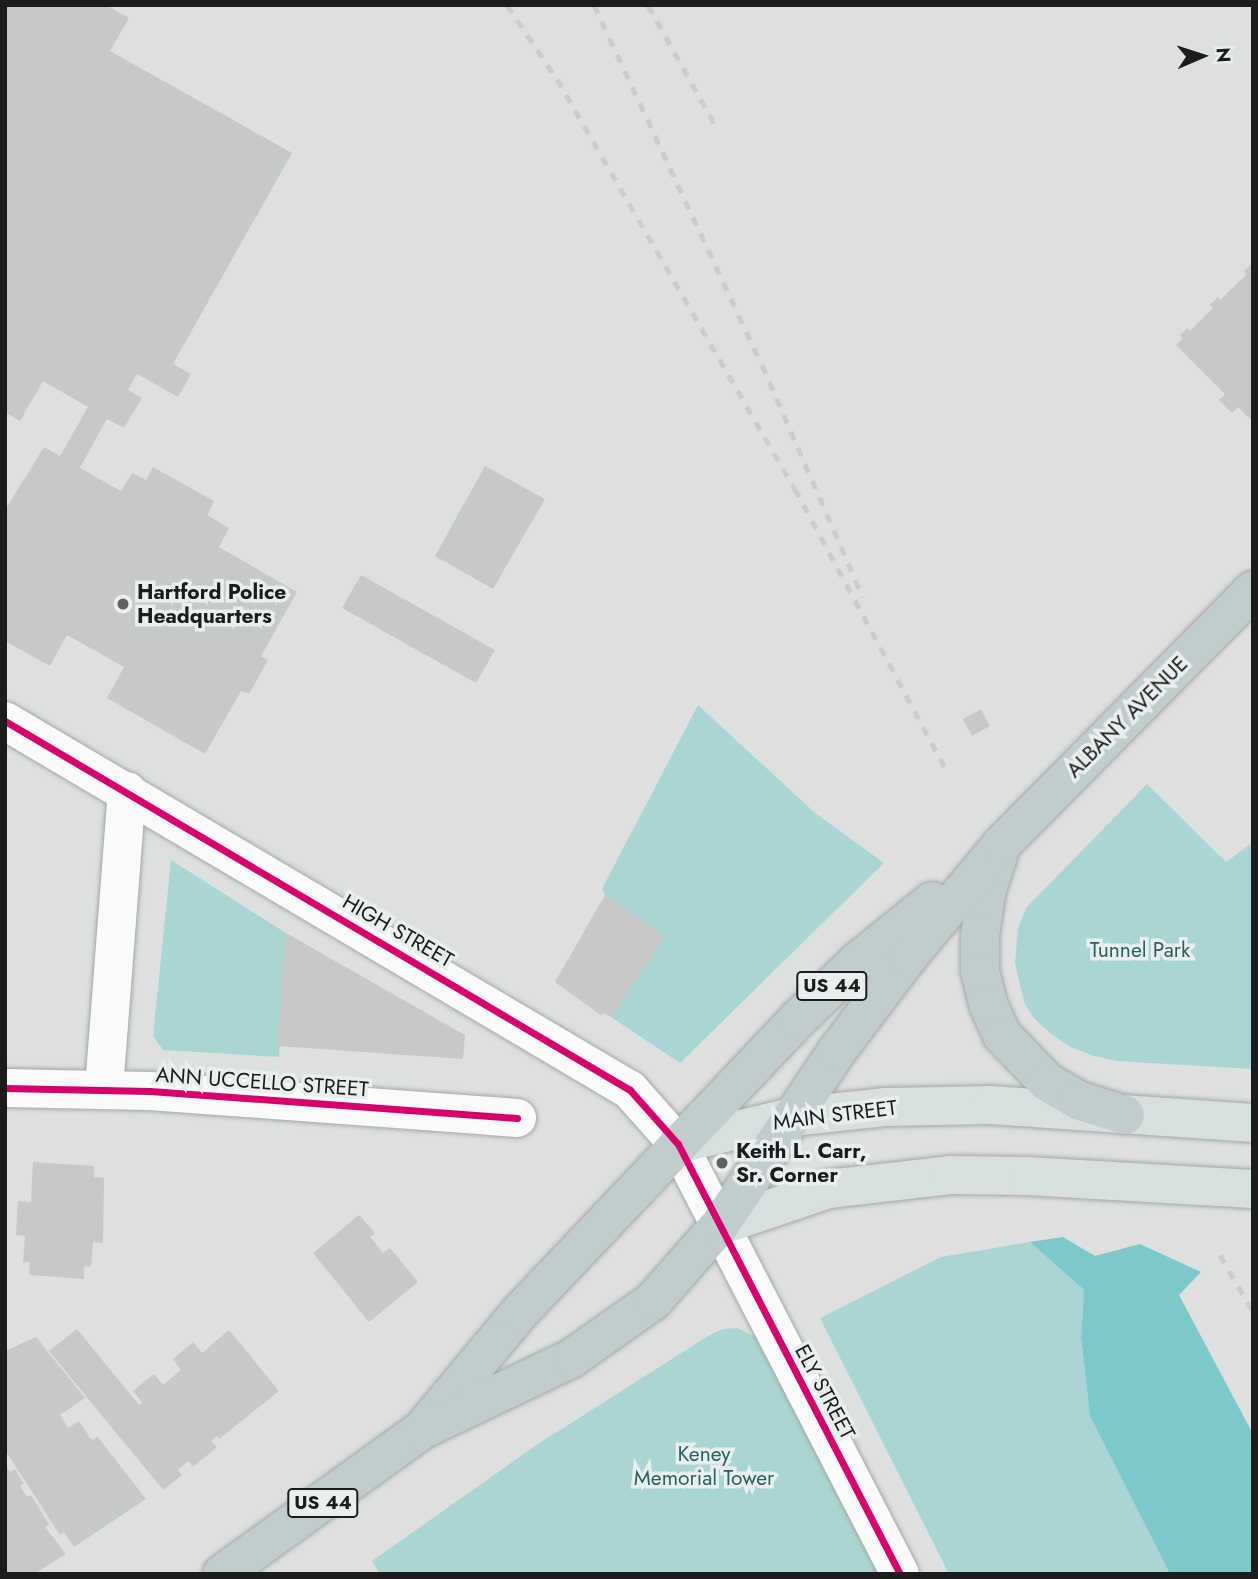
<!DOCTYPE html>
<style>
body{margin:0}
#map{position:relative;width:1258px;height:1579px;overflow:hidden;background:#dde0df;font-family:Jost,sans-serif}
div>[style]{position:absolute}
[style*='--x']{left:calc(var(--x)*1px);top:calc(var(--y)*1px);width:calc(var(--w)*1px);rotate:calc(var(--a)*1deg)}
.green>*{inset:0;background:#a9d6d5}
.forest>*{inset:0;background:#7bc9c8}
.building>*{inset:0;background:#c7c9c9}
.roads{filter:drop-shadow(0 0 2px #a5a7a7) drop-shadow(0 0 2px #a5a7a7)}
.minor>*{height:38px;margin:-19px;padding:0 19px;transform-origin:19px;border-radius:19px;background:#fafafa}
.major>*{height:38px;margin:-19px;padding:0 19px;transform-origin:19px;border-radius:19px;background:#d8dfdf}
.highway>*{height:38px;margin:-19px;padding:0 19px;transform-origin:19px;border-radius:19px;background:#c1cccc}
.rail>*{height:5px;margin-top:-2.5px;transform-origin:0;background:repeating-linear-gradient(90deg,#cbcccc 0 9px,transparent 0 18px)}
.cycleway>*{height:7px;margin:-3.5px;padding:0 3.5px;transform-origin:3.5px;border-radius:3.5px;background:#d6006c}
.dots>*{width:19px;height:19px;translate:-50% -50%;box-sizing:border-box;border:4px solid #e9eeee;border-radius:50%}
span{translate:-50% -50%;white-space:nowrap;text-align:center;line-height:1.15;-webkit-text-stroke:7px #e9eeee;paint-order:stroke}
.shield-label span{padding:2px 5px;background:#e9eeee;border:2px solid;border-radius:5px;-webkit-text-stroke-width:0}
.shield-label{font-size:19px;color:#1b1c1c;font-weight:700}
.poi-label{font-size:21px;color:#1b1c1c;font-weight:700}
.left{translate:0 -50%;text-align:left}
.street-label{font-size:21px;color:#1b1c1c}
.park-label{font-size:21px;color:#2c6161}
.frame{position:absolute;inset:0;border:7px solid #1b1c1c;pointer-events:none}
.north{position:absolute;left:1167px;top:21px;width:70px;height:70px;-webkit-text-stroke:5px #e9eeee;paint-order:stroke;rotate:87deg;font-size:19px;font-weight:700;line-height:28px;text-align:center;color:#1b1c1c}
.north::after{content:'';display:block;margin:auto;width:24px;height:32px;background:#1b1c1c;clip-path:polygon(50% 0,100% 100%,50% 72%,0 100%)}
</style>
<div id="map">
<div class="green">
<div style="clip-path:polygon(698px 705px,815px 813px,884px 863px,680px 1063px,611px 1017px,665px 936px,605px 895px,602px 889px)"></div>
<div style="clip-path:polygon(1147px 784px,1226px 862px,1253px 842px,1253px 1069px,1116px 1061px,1094px 1056px,1070px 1047px,1050px 1033px,1033px 1017px,1024px 1002px,1015px 963px,1018px 928px,1026px 908px)"></div>
<div style="clip-path:polygon(171px 860px,286px 933px,279px 1057px,163px 1050px,153px 1036px)"></div>
<div style="clip-path:polygon(1030px 1242px,1084px 1290px,1081px 1337px,1090px 1416px,1170px 1574px,949px 1574px,820px 1318px,941px 1257px)"></div>
<div style="clip-path:polygon(737px 1328px,758px 1338px,882px 1574px,380px 1574px,372px 1561px,535px 1446px,708px 1336px,723px 1329px)"></div>
</div>
<div class="forest">
<div style="clip-path:polygon(1063px 1237px,1095px 1256px,1140px 1244px,1201px 1272px,1179px 1295px,1253px 1434px,1253px 1574px,1170px 1574px,1090px 1416px,1081px 1337px,1084px 1290px,1030px 1242px)"></div>
</div>
<div class="building">
<div style="clip-path:polygon(5px 5px,106px 5px,129px 18px,110px 51px,292px 153px,173px 364px,191px 374px,178px 397px,137px 374px,128px 390px,142px 398px,124px 428px,107px 419px,80px 468px,121px 491px,132px 473px,146px 480px,153px 467px,214px 501px,207px 515px,229px 528px,219px 547px,297px 592px,261px 656px,268px 660px,249px 694px,241px 691px,205px 754px,107px 698px,124px 667px,67px 635px,50px 666px,5px 641px,5px 510px,44px 447px,60px 456px,88px 407px,43px 381px,20px 421px,5px 412px)"></div>
<div style="clip-path:polygon(1251px 264px,1253px 265px,1253px 422px,1238px 407px,1232px 413px,1219px 400px,1225px 394px,1176px 345px,1183px 338px,1180px 335px,1187px 328px,1190px 331px,1213px 308px,1210px 305px,1218px 297px,1220px 300px,1247px 274px,1244px 271px)"></div>
<div style="clip-path:polygon(485px 466px,545px 499px,493px 589px,435px 556px)"></div>
<div style="clip-path:polygon(361px 575px,495px 650px,476px 683px,342px 608px)"></div>
<div style="clip-path:polygon(981px 709px,990px 726px,972px 736px,963px 719px)"></div>
<div style="clip-path:polygon(605px 895px,665px 936px,611px 1017px,603px 1013px,602px 1016px,555px 982px)"></div>
<div style="clip-path:polygon(286px 933px,465px 1035px,463px 1059px,277px 1046px)"></div>
<div style="clip-path:polygon(33px 1162px,94px 1166px,94px 1177px,104px 1178px,103px 1243px,93px 1242px,91px 1267px,84px 1266px,84px 1279px,29px 1275px,30px 1262px,23px 1262px,25px 1236px,16px 1235px,18px 1201px,31px 1202px)"></div>
<div style="clip-path:polygon(359px 1215px,375px 1233px,370px 1237px,383px 1253px,390px 1248px,418px 1282px,369px 1322px,313px 1253px)"></div>
<div style="clip-path:polygon(77px 1329px,139px 1405px,142px 1402px,133px 1391px,154px 1374px,163px 1385px,181px 1370px,173px 1359px,193px 1342px,202px 1353px,229px 1330px,279px 1391px,219px 1439px,217px 1436px,211px 1441px,217px 1447px,193px 1467px,188px 1461px,178px 1470px,182px 1475px,163px 1490px,49px 1351px)"></div>
<div style="clip-path:polygon(36px 1337px,85px 1398px,60px 1415px,68px 1428px,79px 1421px,90px 1438px,94px 1440px,97px 1436px,146px 1499px,74px 1547px,64px 1532px,60px 1535px,5px 1450px,5px 1351px)"></div>
<div style="clip-path:polygon(5px 1464px,10px 1472px,15px 1469px,24px 1484px,20px 1486px,27px 1497px,31px 1495px,49px 1524px,45px 1527px,66px 1554px,34px 1574px,5px 1574px)"></div>
</div>
<div class="roads">
<div class="minor">
<div style="--x:5;--y:721;--w:726;--a:30.56"></div>
<div style="--x:630;--y:1090;--w:72;--a:48.4"></div>
<div style="--x:678;--y:1144;--w:484;--a:62.7"></div>
<div style="--x:5;--y:1088;--w:145;--a:1.2"></div>
<div style="--x:150;--y:1091;--w:368;--a:4.2"></div>
<div style="--x:104;--y:1089;--w:299;--a:-85.6"></div>
</div>
<div class="major">
<div style="--x:678;--y:1144;--w:117;--a:-13.3"></div>
<div style="--x:792;--y:1117;--w:95;--a:-6.1"></div>
<div style="--x:886;--y:1107;--w:104;--a:-1.1"></div>
<div style="--x:990;--y:1105;--w:264;--a:3.9"></div>
<div style="--x:719;--y:1226;--w:115;--a:-18.7"></div>
<div style="--x:828;--y:1189;--w:123;--a:-6.5"></div>
<div style="--x:950;--y:1175;--w:77;--a:0.7"></div>
<div style="--x:1027;--y:1176;--w:226;--a:3.3"></div>
</div>
<div class="highway">
<div style="--x:998;--y:856;--w:40;--a:108"></div>
<div style="--x:986;--y:894;--w:42;--a:98.1"></div>
<div style="--x:980;--y:936;--w:35;--a:90"></div>
<div style="--x:980;--y:971;--w:34;--a:76"></div>
<div style="--x:988;--y:1004;--w:34;--a:66"></div>
<div style="--x:1002;--y:1035;--w:65;--a:46.2"></div>
<div style="--x:1047;--y:1082;--w:38;--a:30"></div>
<div style="--x:1080;--y:1101;--w:47;--a:17.3"></div>
<div style="--x:425;--y:1426;--w:148;--a:-50.2"></div>
<div style="--x:520;--y:1312;--w:404;--a:-46.5"></div>
<div style="--x:798;--y:1019;--w:83;--a:-44"></div>
<div style="--x:858;--y:961;--w:95;--a:-39"></div>
<div style="--x:222;--y:1574;--w:246;--a:-35.8"></div>
<div style="--x:422;--y:1430;--w:166;--a:-25.6"></div>
<div style="--x:572;--y:1358;--w:99;--a:-35.1"></div>
<div style="--x:653;--y:1301;--w:100;--a:-48.7"></div>
<div style="--x:719;--y:1226;--w:211;--a:-56"></div>
<div style="--x:837;--y:1051;--w:118;--a:-52.9"></div>
<div style="--x:908;--y:957;--w:147;--a:-50.2"></div>
<div style="--x:1002;--y:844;--w:357;--a:-45.3"></div>
</div>
</div>
<div class="rail">
<div style="--x:507;--y:5;--w:89;--a:56"></div>
<div style="--x:557;--y:79;--w:474;--a:59.9"></div>
<div style="--x:795;--y:489;--w:318;--a:61.7"></div>
<div style="--x:594;--y:5;--w:397;--a:65"></div>
<div style="--x:762;--y:365;--w:253;--a:66.5"></div>
<div style="--x:648;--y:5;--w:143;--a:60.8"></div>
<div style="--x:1220;--y:1255;--w:66;--a:59.9"></div>
</div>
<div class="cycleway">
<div style="--x:5;--y:721;--w:726;--a:30.56"></div>
<div style="--x:630;--y:1090;--w:72;--a:48.4"></div>
<div style="--x:678;--y:1144;--w:484;--a:62.7"></div>
<div style="--x:5;--y:1088;--w:145;--a:1.2"></div>
<div style="--x:150;--y:1091;--w:368;--a:4.2"></div>
</div>
<div class="dots">
<div style="left:123px;top:604px;background:#5f6160"></div>
<div style="left:722px;top:1163px;background:#5f6160"></div>
</div>
<div class="shield-label">
<span style="left:832px;top:986px">US 44</span>
<span style="left:323px;top:1503px">US 44</span>
</div>
<div class="poi-label">
<span class="left" style="left:137px;top:604px">Hartford Police<br>Headquarters</span>
<span class="left" style="left:736px;top:1163px">Keith L. Carr,<br>Sr. Corner</span>
</div>
<div class="street-label">
<span style="left:1127px;top:717px;rotate:-45deg">ALBANY AVENUE</span>
<span style="left:398px;top:931px;rotate:30deg">HIGH STREET</span>
<span style="left:262px;top:1082px;rotate:4deg">ANN UCCELLO STREET</span>
<span style="left:835px;top:1115px;rotate:-7deg">MAIN STREET</span>
<span style="left:825px;top:1392px;rotate:62deg">ELY STREET</span>
</div>
<div class="park-label">
<span style="left:1140px;top:950px">Tunnel Park</span>
<span style="left:704px;top:1466px">Keney<br>Memorial Tower</span>
</div>
<div class="frame"></div>
<div class="north">N</div>
</div>
